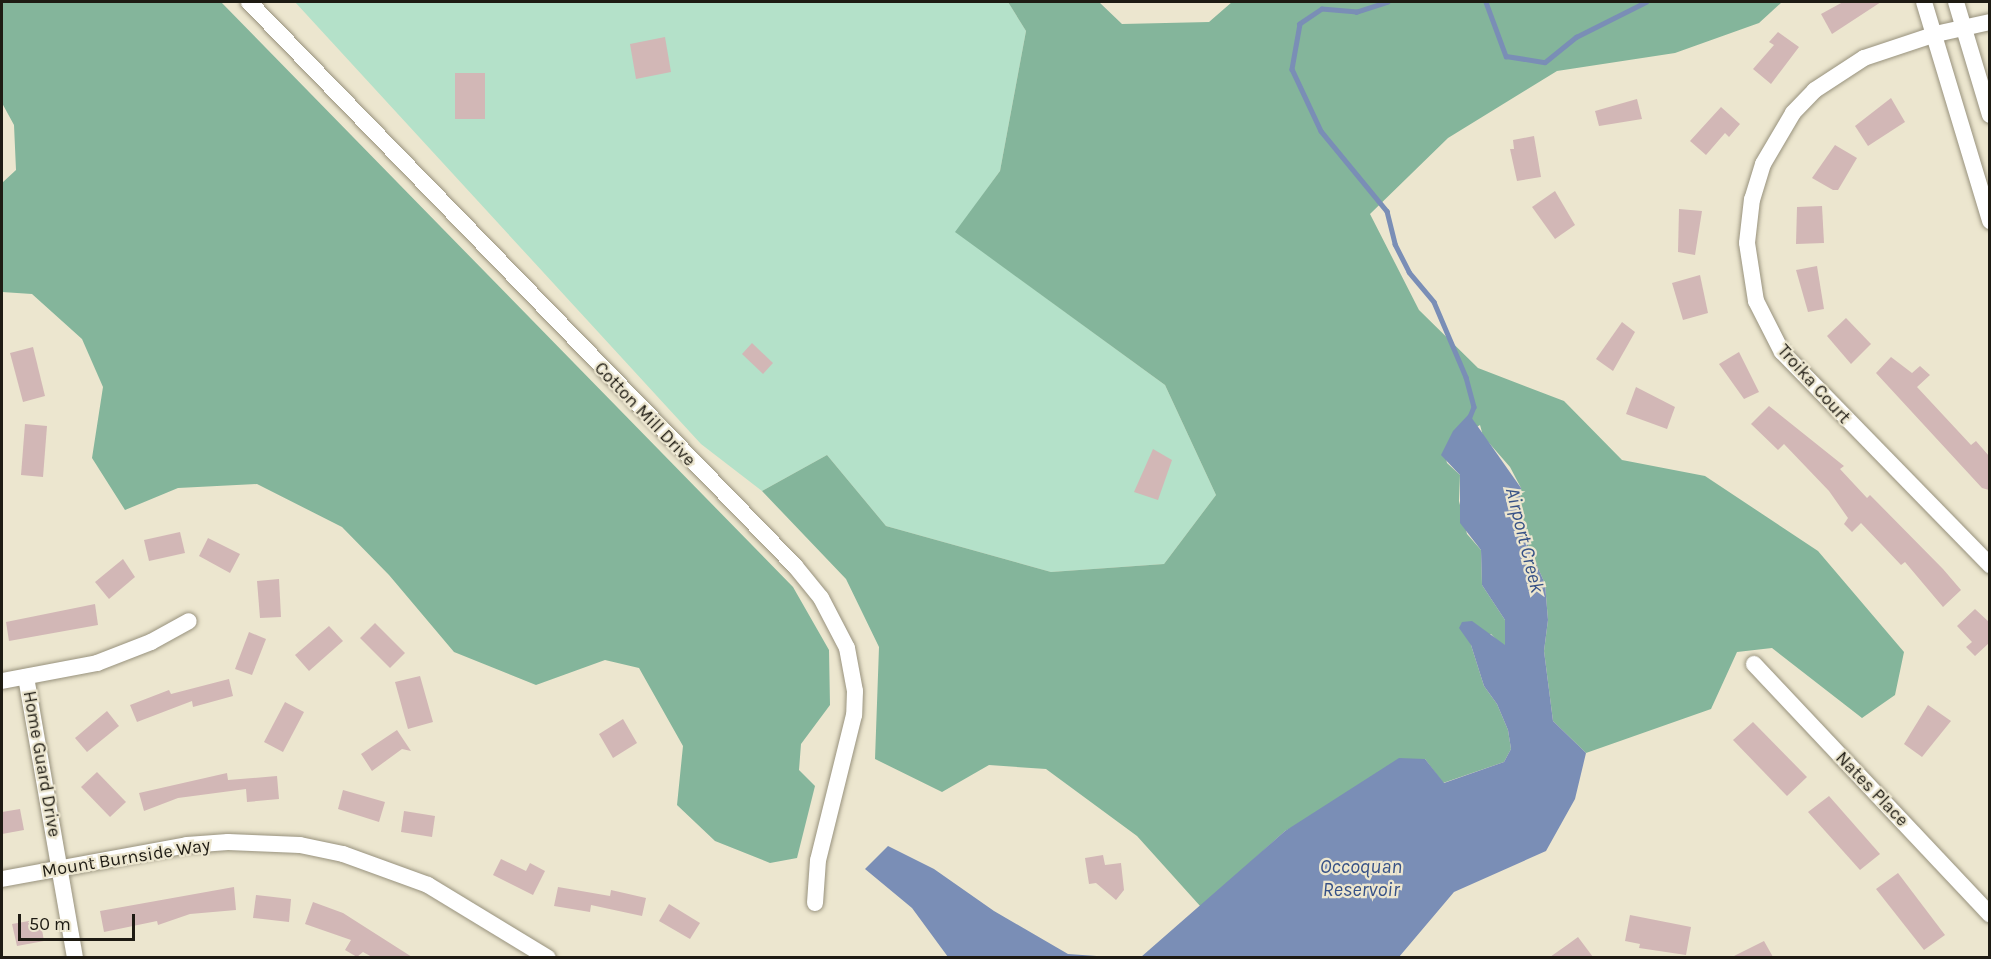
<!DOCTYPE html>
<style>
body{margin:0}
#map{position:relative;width:1991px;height:959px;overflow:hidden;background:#ece6cf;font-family:Karla,sans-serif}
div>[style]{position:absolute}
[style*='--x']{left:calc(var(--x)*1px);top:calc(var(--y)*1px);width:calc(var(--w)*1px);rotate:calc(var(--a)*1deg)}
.green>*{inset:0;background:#b4e1c9}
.forest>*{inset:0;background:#84b59b}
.water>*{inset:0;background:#7a8eb6}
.stream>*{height:4.5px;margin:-2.25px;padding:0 2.25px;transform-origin:2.25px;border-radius:2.25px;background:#7a8eb6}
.building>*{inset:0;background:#d2b7b6}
.roads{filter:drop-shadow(0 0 2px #98927d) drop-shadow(0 0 2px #98927d)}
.minor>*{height:16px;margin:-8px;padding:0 8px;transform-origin:8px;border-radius:8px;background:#fff}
span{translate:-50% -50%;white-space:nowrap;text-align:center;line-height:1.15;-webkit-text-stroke:4.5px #ece6cf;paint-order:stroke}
.street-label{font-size:18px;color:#1e1b13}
.water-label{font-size:20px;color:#365186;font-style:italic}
.frame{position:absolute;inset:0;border:3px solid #1e1b13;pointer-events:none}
.scale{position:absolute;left:18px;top:914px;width:117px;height:27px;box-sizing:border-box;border:3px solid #1e1b13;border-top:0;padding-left:8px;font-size:18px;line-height:21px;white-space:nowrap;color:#1e1b13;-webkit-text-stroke:4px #ece6cf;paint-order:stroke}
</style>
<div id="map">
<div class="green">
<div style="clip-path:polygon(295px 2px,1008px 2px,1026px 31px,1000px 171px,956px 232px,1165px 385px,1216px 495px,1164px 564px,1051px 572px,886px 526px,827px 455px,762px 491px,701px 444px)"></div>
</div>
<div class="forest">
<div style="clip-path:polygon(2px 2px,221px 2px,793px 587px,829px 650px,830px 705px,801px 744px,799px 770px,815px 786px,797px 858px,770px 863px,715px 841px,677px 805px,683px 746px,639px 668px,605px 660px,536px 685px,454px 652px,389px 575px,342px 527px,257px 484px,178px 488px,125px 510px,92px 458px,103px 387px,82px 339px,32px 294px,2px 292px,2px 183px,16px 170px,14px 125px,2px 103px)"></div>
<div style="clip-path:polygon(1008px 2px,1099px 2px,1122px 24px,1209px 22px,1232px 2px,1782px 2px,1759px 23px,1675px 53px,1557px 71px,1448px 138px,1370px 214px,1419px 310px,1478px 368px,1564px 401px,1622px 460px,1705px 476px,1818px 551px,1904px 652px,1895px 695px,1862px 718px,1772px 648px,1737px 652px,1711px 709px,1586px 753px,1553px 721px,1544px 651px,1548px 620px,1545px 584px,1518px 522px,1521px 488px,1510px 467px,1483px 436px,1480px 425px,1447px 446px,1445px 454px,1447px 463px,1460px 475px,1459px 501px,1467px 534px,1481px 550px,1482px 585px,1505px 620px,1506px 645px,1501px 645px,1491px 634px,1471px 645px,1484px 686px,1497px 704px,1508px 730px,1511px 749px,1504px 762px,1443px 783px,1425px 759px,1285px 831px,1201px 907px,1137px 836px,1046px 769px,989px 765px,942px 792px,875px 759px,879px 647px,846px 579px,762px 491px,827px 455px,886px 526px,1051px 572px,1164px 564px,1216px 495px,1165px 385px,955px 232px,1000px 171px,1026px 31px)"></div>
</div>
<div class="water">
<div style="clip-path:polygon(1469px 414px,1521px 488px,1518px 522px,1545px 584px,1548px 620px,1544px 651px,1553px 721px,1586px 753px,1575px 799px,1546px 851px,1454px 892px,1399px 957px,1141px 957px,1285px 831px,1399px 758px,1425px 759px,1444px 783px,1504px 762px,1511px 749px,1508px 730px,1497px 704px,1484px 686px,1471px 645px,1459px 628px,1462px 622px,1472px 621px,1505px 645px,1505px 620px,1482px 585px,1481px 550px,1460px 523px,1460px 475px,1441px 455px,1453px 431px)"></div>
<div style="clip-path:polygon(888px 846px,934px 869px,994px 911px,1068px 954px,1111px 957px,948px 957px,912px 908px,865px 869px)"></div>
</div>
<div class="stream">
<div style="--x:1388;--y:2;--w:33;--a:162"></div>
<div style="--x:1357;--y:12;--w:35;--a:-175"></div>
<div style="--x:1322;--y:9;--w:27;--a:146"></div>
<div style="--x:1300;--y:24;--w:46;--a:100.1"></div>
<div style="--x:1292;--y:69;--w:68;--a:64.9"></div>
<div style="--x:1321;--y:131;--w:104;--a:50.5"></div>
<div style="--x:1387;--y:211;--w:34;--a:76"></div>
<div style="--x:1395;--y:244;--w:31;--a:63"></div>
<div style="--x:1409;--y:272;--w:39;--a:50"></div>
<div style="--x:1434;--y:302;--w:82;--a:66.9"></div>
<div style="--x:1466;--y:377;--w:31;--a:75"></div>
<div style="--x:1474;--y:407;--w:11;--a:112"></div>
<div style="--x:1486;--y:2;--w:58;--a:69.7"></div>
<div style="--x:1506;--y:56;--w:39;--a:9"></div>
<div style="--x:1545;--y:62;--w:40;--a:-39"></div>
<div style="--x:1576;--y:37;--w:78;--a:-26.6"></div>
</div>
<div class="building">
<div style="clip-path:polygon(1843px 2px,1881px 2px,1832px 34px,1821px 14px)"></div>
<div style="clip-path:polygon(1778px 32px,1799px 47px,1771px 84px,1753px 69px,1774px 45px,1769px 42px)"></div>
<div style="clip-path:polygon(665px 37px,671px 72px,636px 79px,630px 44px)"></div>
<div style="clip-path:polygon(455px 73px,485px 73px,485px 119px,455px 119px)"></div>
<div style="clip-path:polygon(1891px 98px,1905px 122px,1868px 146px,1855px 126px)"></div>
<div style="clip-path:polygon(1637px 99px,1642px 119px,1599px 126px,1595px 111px)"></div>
<div style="clip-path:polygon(1721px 107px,1740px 124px,1729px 137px,1725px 133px,1706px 155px,1690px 141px)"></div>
<div style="clip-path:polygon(1534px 136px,1541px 177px,1517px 181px,1510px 149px,1514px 149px,1513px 140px)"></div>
<div style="clip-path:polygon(1835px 145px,1857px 158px,1838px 190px,1833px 190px,1812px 178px)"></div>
<div style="clip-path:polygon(1555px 191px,1575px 225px,1555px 239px,1532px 207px)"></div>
<div style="clip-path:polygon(1822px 206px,1824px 243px,1796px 244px,1797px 207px)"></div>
<div style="clip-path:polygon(1679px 209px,1702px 211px,1695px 255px,1678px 252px)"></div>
<div style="clip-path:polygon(1817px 266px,1824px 309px,1808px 312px,1796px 270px)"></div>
<div style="clip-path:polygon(1700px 275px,1708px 313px,1683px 320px,1672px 283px)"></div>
<div style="clip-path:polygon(1846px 318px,1871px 344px,1851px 364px,1827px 336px)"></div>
<div style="clip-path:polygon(1622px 322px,1635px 332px,1613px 371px,1596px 359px)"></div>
<div style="clip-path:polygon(752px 343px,773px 363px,763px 374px,742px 354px)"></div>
<div style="clip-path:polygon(33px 347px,45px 396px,23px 402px,10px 353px)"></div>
<div style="clip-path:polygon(1739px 352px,1759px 392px,1744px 399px,1719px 364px)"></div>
<div style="clip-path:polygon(1891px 357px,1912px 373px,1920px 366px,1930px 375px,1917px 387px,1971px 445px,1976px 441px,1989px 456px,1989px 490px,1982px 488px,1876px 373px)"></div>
<div style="clip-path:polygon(1636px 387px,1675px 407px,1667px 429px,1626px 414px)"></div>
<div style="clip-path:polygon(1769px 406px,1844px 466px,1840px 469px,1867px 498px,1870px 495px,1943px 569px,1961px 590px,1943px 607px,1905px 562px,1901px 565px,1861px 523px,1852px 532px,1844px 524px,1848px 518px,1829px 491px,1784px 444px,1778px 450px,1751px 424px)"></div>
<div style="clip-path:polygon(25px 424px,47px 426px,43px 477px,21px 475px)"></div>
<div style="clip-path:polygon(1153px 449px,1172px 460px,1158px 500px,1134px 492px)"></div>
<div style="clip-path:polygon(180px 532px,185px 553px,149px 561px,144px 540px)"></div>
<div style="clip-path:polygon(208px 538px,240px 554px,230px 573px,199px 556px)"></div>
<div style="clip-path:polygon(123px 559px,135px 577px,109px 599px,95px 582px)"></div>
<div style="clip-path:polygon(279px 579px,281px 617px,260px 618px,257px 581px)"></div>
<div style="clip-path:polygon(95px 604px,98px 625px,9px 641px,6px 622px)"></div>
<div style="clip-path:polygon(1975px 609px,1989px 622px,1989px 643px,1975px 656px,1966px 647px,1972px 642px,1957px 626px)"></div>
<div style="clip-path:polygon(375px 623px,405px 653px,390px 668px,360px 638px)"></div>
<div style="clip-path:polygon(329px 626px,343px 641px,309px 671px,295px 655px)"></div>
<div style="clip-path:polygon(249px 632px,266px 639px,252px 675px,235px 669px)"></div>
<div style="clip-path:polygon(420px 676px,433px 722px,408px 729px,395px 682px)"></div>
<div style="clip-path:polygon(229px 679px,233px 696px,193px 707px,192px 701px,137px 722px,130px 705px,169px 690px,171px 694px)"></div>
<div style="clip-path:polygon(285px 702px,304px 712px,283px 752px,264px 742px)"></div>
<div style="clip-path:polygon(1928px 705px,1951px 721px,1922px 757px,1904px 744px)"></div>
<div style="clip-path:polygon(107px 711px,119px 726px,87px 752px,75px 738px)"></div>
<div style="clip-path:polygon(623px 719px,637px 743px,613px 758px,599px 734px)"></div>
<div style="clip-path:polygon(1753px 722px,1807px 777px,1787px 796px,1733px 740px)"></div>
<div style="clip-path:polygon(397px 730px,411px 751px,402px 749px,372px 771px,361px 754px)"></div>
<div style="clip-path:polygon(97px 772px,126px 802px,110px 817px,81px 787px)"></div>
<div style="clip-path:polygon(227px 773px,228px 780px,277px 776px,279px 799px,247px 802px,246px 789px,178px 798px,144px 811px,139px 793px)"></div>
<div style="clip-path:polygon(343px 790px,385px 802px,379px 822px,338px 809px)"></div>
<div style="clip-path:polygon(1829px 796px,1880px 854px,1860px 870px,1808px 812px)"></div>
<div style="clip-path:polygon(20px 809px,24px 830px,2px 834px,2px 812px)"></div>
<div style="clip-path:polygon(404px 811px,435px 816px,432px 837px,401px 832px)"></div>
<div style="clip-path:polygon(1103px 855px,1105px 865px,1121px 863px,1124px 890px,1116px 900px,1096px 883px,1089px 884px,1085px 858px)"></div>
<div style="clip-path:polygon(501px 859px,526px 871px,530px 863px,545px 871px,533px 895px,493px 875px)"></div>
<div style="clip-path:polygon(1898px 873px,1945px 935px,1924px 950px,1876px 889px)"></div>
<div style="clip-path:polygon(234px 887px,236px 910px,190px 914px,158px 925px,157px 921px,104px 932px,100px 911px)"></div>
<div style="clip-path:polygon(558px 887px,610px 896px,611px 890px,646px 898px,642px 916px,591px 905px,590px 912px,554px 906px)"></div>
<div style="clip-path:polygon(256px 895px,291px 899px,289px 922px,253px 918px)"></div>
<div style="clip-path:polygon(313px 902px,343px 913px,412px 957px,372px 957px,363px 952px,357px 957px,345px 950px,351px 940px,305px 924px)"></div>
<div style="clip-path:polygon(669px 904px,700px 923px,690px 939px,659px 921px)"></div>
<div style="clip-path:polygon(1630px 915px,1691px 927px,1686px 955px,1639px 948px,1640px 944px,1625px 941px)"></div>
<div style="clip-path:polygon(40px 919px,44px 941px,17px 946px,12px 924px)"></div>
<div style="clip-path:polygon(1578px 937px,1593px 957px,1550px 957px,1567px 945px)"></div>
<div style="clip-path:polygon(1764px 941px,1773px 957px,1732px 957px)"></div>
</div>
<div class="roads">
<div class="minor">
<div style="--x:249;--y:2;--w:785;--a:45.93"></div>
<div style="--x:795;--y:566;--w:41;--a:50.9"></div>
<div style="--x:821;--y:598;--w:56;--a:62.5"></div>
<div style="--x:847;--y:648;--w:44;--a:79.5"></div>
<div style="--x:855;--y:691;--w:24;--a:92"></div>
<div style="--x:854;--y:715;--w:149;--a:103.9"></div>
<div style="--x:818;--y:860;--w:43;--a:94"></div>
<div style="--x:1924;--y:2;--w:229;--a:73.2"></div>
<div style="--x:1956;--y:2;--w:118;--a:73.3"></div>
<div style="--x:1990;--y:22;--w:55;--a:167.5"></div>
<div style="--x:1936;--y:34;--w:76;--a:161.6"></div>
<div style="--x:1864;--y:58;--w:59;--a:146.9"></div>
<div style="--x:1815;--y:90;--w:32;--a:134"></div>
<div style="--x:1793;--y:113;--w:59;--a:120.5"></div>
<div style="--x:1763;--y:164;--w:37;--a:107"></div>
<div style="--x:1752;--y:199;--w:44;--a:96.5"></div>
<div style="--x:1747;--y:243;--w:59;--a:81.2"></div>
<div style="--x:1756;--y:301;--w:57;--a:63"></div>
<div style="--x:1782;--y:352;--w:298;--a:45.7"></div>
<div style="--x:1754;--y:664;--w:344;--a:46.7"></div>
<div style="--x:26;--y:677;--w:285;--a:80.1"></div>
<div style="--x:2;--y:681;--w:97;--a:-10.7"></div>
<div style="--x:97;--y:663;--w:58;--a:-21.3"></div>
<div style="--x:151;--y:642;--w:43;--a:-28.9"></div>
<div style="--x:2;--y:879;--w:188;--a:-10.4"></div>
<div style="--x:187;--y:845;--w:41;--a:-4.2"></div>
<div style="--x:228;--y:842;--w:72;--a:2.4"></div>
<div style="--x:300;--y:845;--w:44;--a:11.8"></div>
<div style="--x:343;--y:854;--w:90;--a:20"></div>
<div style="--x:428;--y:885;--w:140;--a:31.3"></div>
</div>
</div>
<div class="street-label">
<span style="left:1814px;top:384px;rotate:48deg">Troika Court</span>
<span style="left:645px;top:414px;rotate:46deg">Cotton Mill Drive</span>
<span style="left:42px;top:764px;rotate:80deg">Home Guard Drive</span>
<span style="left:1872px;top:789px;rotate:46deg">Nates Place</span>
<span style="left:126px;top:858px;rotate:-9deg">Mount Burnside Way</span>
</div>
<div class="water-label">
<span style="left:1525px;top:540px;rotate:76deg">Airport Creek</span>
<span style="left:1361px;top:878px">Occoquan<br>Reservoir</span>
</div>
<div class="frame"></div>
<div class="scale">50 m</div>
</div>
